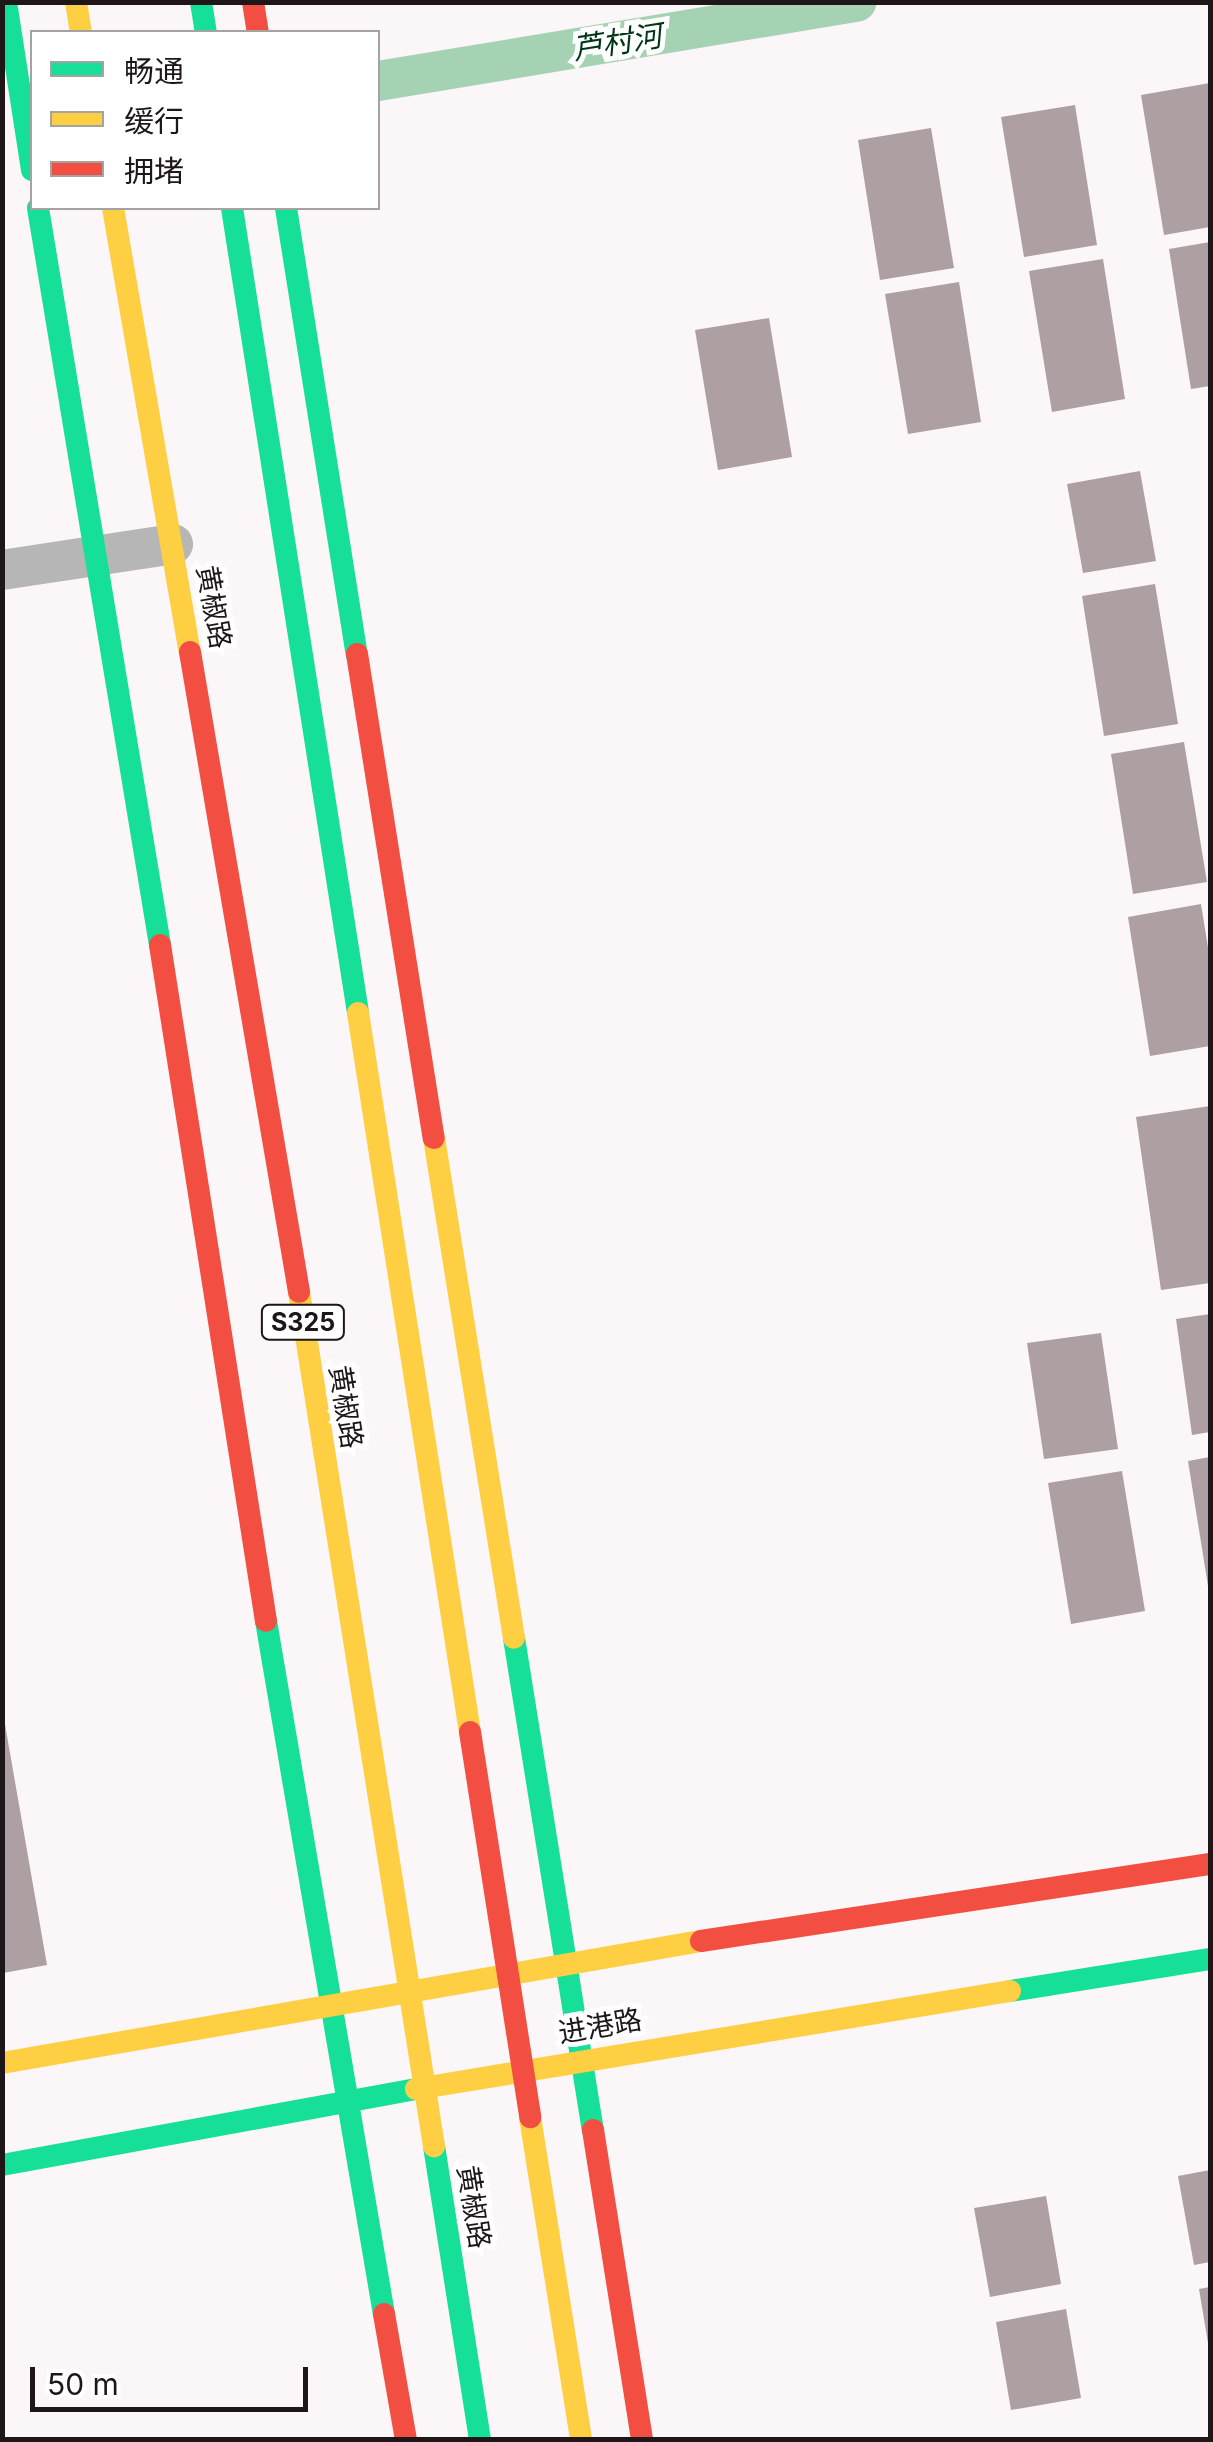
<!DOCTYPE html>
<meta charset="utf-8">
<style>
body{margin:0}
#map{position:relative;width:1213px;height:2442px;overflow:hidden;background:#fbf6f7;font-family:Inter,"Noto Sans SC",sans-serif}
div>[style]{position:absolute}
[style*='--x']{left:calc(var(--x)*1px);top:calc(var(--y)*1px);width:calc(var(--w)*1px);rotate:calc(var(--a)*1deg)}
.canal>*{height:40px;margin:-20px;padding:0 20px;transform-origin:20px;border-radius:20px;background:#a5d2b2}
.building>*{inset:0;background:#ae9fa3}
.street>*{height:40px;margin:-20px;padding:0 20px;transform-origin:20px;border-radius:20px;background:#b5b6b5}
.fast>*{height:22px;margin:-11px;padding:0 11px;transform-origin:11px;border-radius:11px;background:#16e098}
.slow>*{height:22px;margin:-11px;padding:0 11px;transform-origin:11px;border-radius:11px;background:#ffcf43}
.jam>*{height:22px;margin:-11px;padding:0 11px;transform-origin:11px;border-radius:11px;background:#f24e42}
span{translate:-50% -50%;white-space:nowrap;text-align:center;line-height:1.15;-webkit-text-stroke:10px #fff;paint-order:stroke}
.shield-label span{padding:2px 8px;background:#fff;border:2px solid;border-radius:8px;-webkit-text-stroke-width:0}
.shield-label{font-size:25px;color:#1f1619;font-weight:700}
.street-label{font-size:28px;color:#1f1619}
.water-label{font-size:30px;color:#003517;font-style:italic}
.frame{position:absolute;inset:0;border:5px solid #1f1619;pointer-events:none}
.legend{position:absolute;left:30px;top:30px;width:350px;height:180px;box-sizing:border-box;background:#fff;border:2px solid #a5a2a3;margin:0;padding:12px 18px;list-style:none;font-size:30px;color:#1f1619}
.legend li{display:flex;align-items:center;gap:20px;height:50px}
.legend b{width:50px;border:2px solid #a5a2a3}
.scale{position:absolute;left:30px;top:2367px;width:278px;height:45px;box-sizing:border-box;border:5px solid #1f1619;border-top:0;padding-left:12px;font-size:30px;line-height:35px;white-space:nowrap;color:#1f1619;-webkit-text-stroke:8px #fff;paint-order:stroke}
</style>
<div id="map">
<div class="canal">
<div style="--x:378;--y:81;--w:485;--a:-9.4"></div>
</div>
<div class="building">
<div style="clip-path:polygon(1210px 83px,1210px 227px,1164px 235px,1141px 95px)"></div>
<div style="clip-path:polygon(1075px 105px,1097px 245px,1024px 257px,1001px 117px)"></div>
<div style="clip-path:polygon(931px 128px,954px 268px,880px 280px,858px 140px)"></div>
<div style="clip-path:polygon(1210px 242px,1210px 386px,1191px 389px,1169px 249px)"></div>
<div style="clip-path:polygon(1103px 259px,1125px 399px,1052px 412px,1029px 271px)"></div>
<div style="clip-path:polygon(959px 282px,981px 422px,908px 434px,885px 294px)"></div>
<div style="clip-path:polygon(769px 318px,792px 457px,718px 470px,695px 330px)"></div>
<div style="clip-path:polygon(1140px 471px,1156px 561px,1083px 573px,1067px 484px)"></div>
<div style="clip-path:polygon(1155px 584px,1178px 724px,1104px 736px,1082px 596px)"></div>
<div style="clip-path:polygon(1184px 742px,1207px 882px,1133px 894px,1111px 754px)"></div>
<div style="clip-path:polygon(1201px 904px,1210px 960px,1210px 1046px,1150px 1056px,1128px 917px)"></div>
<div style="clip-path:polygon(1210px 1106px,1210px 1283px,1161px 1290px,1136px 1117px)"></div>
<div style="clip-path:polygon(1210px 1314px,1210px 1432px,1192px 1435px,1176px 1319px)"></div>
<div style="clip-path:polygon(1101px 1333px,1118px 1449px,1044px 1459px,1027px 1343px)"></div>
<div style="clip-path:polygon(1210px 1457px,1210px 1586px,1208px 1586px,1188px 1461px)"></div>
<div style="clip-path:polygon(1122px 1471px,1145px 1611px,1071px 1624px,1048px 1483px)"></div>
<div style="clip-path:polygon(3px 1713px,47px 1965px,3px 1973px)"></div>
<div style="clip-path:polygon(1210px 2170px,1210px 2262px,1194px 2265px,1178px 2176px)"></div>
<div style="clip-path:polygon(1046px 2196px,1061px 2284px,990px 2297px,974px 2208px)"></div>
<div style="clip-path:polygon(1210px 2287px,1210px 2343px,1208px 2343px,1199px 2289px)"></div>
<div style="clip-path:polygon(1066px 2309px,1081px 2398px,1011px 2410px,996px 2322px)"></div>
</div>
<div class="street">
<div style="--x:2;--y:570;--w:173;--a:-8.6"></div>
</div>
<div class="fast">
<div style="--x:6;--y:2;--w:170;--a:81.2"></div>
<div style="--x:201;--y:2;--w:30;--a:81"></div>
<div style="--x:38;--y:208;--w:747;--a:80.6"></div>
<div style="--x:232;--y:208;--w:815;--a:81.1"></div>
<div style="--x:286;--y:208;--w:452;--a:81"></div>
<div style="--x:266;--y:1621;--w:703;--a:80.34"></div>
<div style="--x:514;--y:1638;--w:498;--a:80.9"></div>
<div style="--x:1010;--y:1991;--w:203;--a:-9.1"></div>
<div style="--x:434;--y:2146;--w:298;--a:81.1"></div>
<div style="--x:2;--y:2165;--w:421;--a:-10.4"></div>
</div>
<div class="slow">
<div style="--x:76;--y:2;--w:30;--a:81"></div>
<div style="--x:113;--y:208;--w:451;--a:80.2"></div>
<div style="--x:358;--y:1013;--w:728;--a:81.15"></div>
<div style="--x:434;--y:1138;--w:506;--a:80.91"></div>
<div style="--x:299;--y:1292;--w:865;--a:81.02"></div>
<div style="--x:2;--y:2063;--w:710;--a:-9.9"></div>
<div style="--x:416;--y:2089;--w:602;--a:-9.37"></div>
<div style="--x:530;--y:2117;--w:327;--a:81"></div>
</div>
<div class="jam">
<div style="--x:253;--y:2;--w:30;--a:81"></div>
<div style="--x:190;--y:652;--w:649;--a:80.33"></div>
<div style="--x:357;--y:654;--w:490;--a:81"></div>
<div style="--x:160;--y:945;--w:684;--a:81.09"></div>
<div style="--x:470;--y:1732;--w:390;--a:81.1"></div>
<div style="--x:701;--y:1941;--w:515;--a:-8.6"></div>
<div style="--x:593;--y:2130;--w:314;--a:81"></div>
<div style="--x:384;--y:2314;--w:128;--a:80.1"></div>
</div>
<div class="shield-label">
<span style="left:303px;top:1322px">S325</span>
</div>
<div class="street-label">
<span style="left:214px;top:607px;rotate:80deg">黄椒路</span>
<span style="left:346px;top:1407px;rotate:81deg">黄椒路</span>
<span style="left:600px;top:2026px;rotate:-10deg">进港路</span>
<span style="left:474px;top:2207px;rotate:81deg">黄椒路</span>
</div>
<div class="water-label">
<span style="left:617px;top:42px;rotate:-9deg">芦村河</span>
</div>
<div class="frame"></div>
<ul class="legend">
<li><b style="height:12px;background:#16e098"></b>畅通</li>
<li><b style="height:12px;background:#ffcf43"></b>缓行</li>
<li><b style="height:12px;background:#f24e42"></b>拥堵</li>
</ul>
<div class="scale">50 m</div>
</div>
